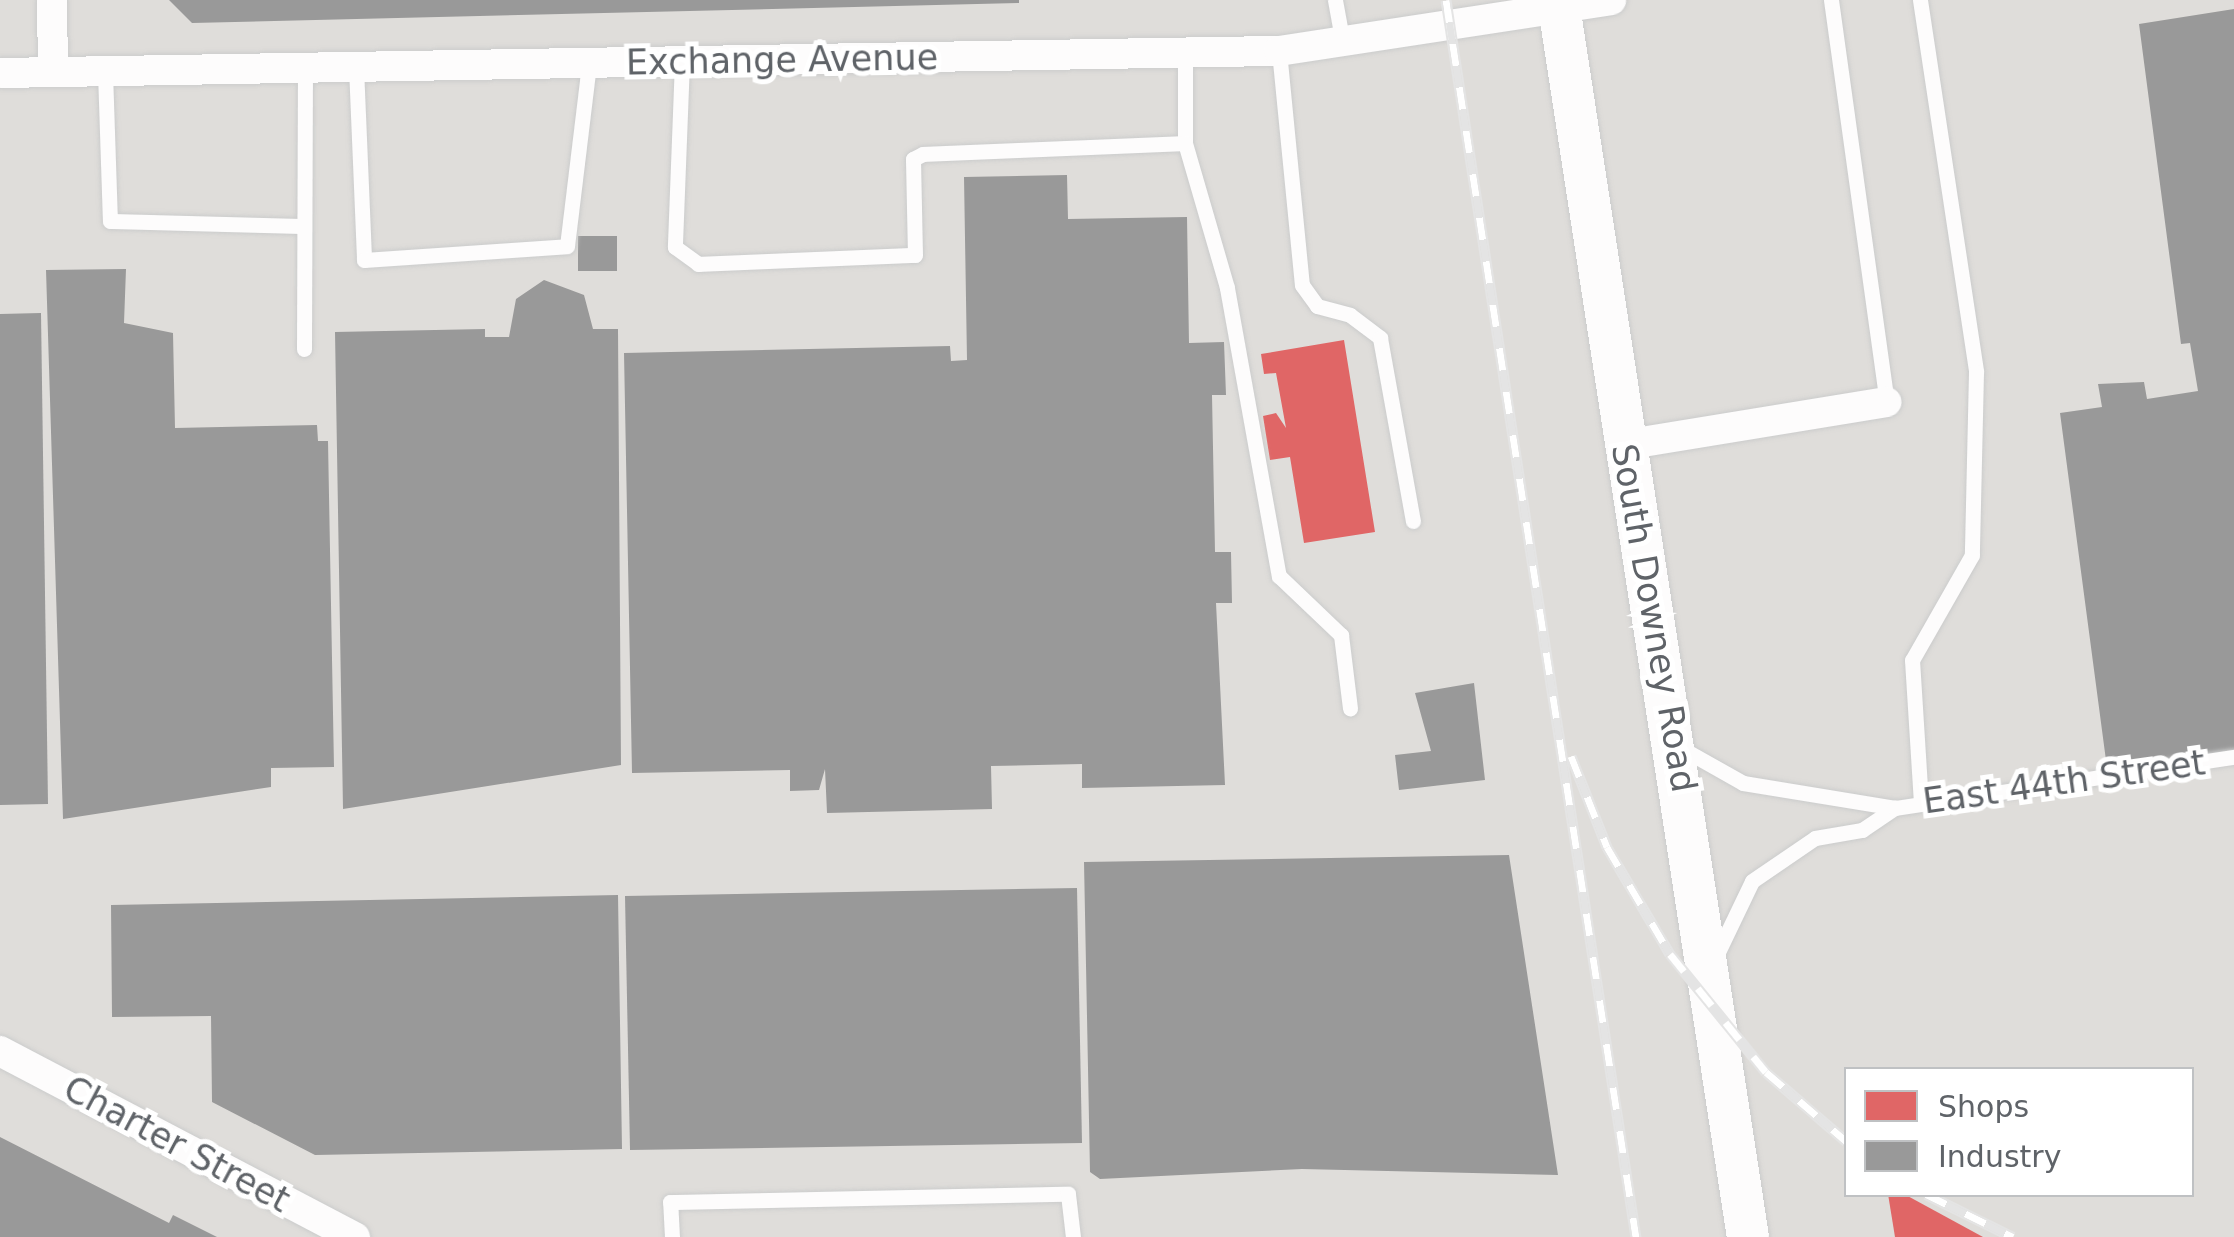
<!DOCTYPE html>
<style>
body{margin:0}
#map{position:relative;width:2234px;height:1237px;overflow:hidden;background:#efeeea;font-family:"DejaVu Sans",sans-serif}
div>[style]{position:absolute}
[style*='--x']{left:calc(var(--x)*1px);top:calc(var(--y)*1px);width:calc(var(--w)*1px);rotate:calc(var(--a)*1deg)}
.industrial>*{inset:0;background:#dfddda}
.shops>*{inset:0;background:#e06666}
.industry>*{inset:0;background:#999}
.roads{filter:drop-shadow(0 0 2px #cbcccc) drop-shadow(0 0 2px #cbcccc)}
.service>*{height:15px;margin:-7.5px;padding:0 7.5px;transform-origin:7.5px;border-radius:7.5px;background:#fdfcfc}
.minor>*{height:30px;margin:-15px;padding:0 15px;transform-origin:15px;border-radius:15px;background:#fdfcfc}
.secondary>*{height:42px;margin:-21px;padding:0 21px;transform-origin:21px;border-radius:21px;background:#fdfcfc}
.rail>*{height:11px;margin-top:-5.5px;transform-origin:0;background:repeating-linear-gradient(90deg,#fff 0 22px,#e4e4e4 0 44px);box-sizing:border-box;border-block:2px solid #e4e4e4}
span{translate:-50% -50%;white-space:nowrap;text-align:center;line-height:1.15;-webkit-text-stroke:10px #fff;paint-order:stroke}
.street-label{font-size:35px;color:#5f6368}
.legend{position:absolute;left:1844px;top:1067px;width:350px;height:130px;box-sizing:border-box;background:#fff;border:2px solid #bfc1c3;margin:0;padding:12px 18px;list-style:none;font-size:30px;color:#5f6368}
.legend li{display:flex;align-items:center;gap:20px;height:50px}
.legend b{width:50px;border:2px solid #bfc1c3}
</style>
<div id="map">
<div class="industrial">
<div style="clip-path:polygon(evenodd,0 0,2234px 0,2234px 1237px,0 1237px,0 0,1846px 1070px,2192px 1070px,2192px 1194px,1846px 1194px,1846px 1070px)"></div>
</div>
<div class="shops">
<div style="clip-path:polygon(1344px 340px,1375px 532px,1304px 543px,1290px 457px,1270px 460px,1263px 416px,1276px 413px,1286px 428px,1276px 373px,1264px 374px,1261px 354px)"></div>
<div style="clip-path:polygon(1888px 1194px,1904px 1194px,1983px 1237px,1895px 1237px)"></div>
</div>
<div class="industry">
<div style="clip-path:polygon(169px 0,1019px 0,1019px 3px,192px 23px)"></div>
<div style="clip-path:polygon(2234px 9px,2234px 752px,2118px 770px,2107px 768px,2060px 413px,2102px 407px,2098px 384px,2144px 382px,2147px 399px,2198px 391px,2190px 343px,2181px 344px,2139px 24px)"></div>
<div style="clip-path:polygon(1067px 175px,1068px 219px,1187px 217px,1189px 343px,1224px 342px,1226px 395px,1212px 395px,1215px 552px,1231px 552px,1232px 603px,1216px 603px,1225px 785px,1082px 788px,1082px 764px,991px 766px,992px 809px,827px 813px,825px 769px,819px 790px,790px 791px,790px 770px,632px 773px,624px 353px,950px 346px,951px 361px,967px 360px,964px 177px)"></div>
<div style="clip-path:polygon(578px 236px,617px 236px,617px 271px,578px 271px)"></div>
<div style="clip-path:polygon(126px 269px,124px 323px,173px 333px,175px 428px,317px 425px,318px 441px,328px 441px,334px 767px,271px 768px,271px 787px,63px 819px,46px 270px)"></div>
<div style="clip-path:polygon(544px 280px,584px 295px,593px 329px,618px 329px,621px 765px,343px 809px,335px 332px,485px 329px,485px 337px,509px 337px,516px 299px)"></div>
<div style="clip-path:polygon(41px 313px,48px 804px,0 805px,0 314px)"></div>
<div style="clip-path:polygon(1474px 683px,1485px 780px,1399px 790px,1395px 755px,1431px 751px,1415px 693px)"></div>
<div style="clip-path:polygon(1509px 855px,1558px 1175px,1302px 1169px,1100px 1179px,1090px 1172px,1084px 862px)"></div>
<div style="clip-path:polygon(1077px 888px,1082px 1143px,630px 1150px,625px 896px)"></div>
<div style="clip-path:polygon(618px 895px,622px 1149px,315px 1155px,212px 1102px,211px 1016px,112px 1017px,111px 905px)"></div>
<div style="clip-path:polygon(0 1137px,169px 1223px,173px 1215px,217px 1237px,0 1237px)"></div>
</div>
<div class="roads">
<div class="service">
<div style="--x:1335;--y:0;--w:45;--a:79.7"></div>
<div style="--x:1831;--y:0;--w:406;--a:82.1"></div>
<div style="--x:1920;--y:0;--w:376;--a:81.4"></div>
<div style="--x:1976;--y:372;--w:183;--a:91.3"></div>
<div style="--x:1972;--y:555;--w:121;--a:119.7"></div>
<div style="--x:1912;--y:660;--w:142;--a:86.4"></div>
<div style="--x:1279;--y:51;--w:235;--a:84.4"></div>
<div style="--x:1302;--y:285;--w:26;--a:54"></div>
<div style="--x:1317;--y:306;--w:34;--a:15"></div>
<div style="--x:1350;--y:315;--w:38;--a:37"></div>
<div style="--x:1380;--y:338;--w:186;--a:79.8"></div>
<div style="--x:1185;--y:53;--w:90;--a:90"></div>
<div style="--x:1185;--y:143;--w:151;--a:73.8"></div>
<div style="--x:1227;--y:288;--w:293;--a:79.8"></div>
<div style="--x:1279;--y:576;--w:86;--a:43.6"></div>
<div style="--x:1341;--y:635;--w:74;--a:83"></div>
<div style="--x:682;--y:61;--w:186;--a:92.2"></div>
<div style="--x:675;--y:247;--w:29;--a:36"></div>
<div style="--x:698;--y:264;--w:217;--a:-2.4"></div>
<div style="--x:915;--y:255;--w:96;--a:-91.2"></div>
<div style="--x:913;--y:159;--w:11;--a:-27"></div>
<div style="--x:923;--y:154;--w:262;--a:-2.4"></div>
<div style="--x:356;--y:67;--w:193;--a:87.6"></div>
<div style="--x:364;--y:260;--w:203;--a:-3.9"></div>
<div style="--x:567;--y:246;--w:184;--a:-83.1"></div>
<div style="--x:105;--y:72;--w:149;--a:88.1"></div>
<div style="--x:110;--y:221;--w:193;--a:1.5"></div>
<div style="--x:304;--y:349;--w:281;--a:-89.8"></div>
<div style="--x:1681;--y:748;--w:71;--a:29.4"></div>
<div style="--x:1743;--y:783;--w:154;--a:9.3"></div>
<div style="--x:1719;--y:950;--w:76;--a:-64.4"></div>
<div style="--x:1752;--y:881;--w:76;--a:-34.3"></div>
<div style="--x:1815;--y:838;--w:48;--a:-9.7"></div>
<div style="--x:1862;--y:830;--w:40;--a:-34"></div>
<div style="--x:1895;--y:808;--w:343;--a:-8.6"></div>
<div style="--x:672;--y:1237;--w:35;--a:-93"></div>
<div style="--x:670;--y:1202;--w:398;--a:-1.2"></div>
<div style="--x:1068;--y:1194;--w:43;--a:83.4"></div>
</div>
<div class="minor">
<div style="--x:52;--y:0;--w:72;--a:89.2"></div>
<div style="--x:0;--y:73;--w:1279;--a:-0.99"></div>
<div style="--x:1279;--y:51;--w:336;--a:-8.7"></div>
<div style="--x:1624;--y:445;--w:266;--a:-9.3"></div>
<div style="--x:0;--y:1051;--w:401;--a:27.7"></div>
</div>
<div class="secondary">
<div style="--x:1558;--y:0;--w:1252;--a:81.27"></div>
</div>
</div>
<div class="rail">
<div style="--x:1446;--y:0;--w:1252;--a:81.27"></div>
<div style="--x:1571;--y:756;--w:98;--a:68.4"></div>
<div style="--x:1607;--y:847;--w:124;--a:59.5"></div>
<div style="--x:1670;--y:954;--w:152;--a:50.9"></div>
<div style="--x:1766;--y:1072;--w:106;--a:40.8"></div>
<div style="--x:1926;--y:1194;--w:97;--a:26.3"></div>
</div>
<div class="street-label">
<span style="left:782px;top:60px;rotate:-1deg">Exchange Avenue</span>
<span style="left:1654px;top:618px;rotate:80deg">South Downey Road</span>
<span style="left:2064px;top:782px;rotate:-8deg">East 44th Street</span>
<span style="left:177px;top:1144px;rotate:28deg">Charter Street</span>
</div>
<ul class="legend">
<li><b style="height:28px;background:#e06666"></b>Shops</li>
<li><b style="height:28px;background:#999"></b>Industry</li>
</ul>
</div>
